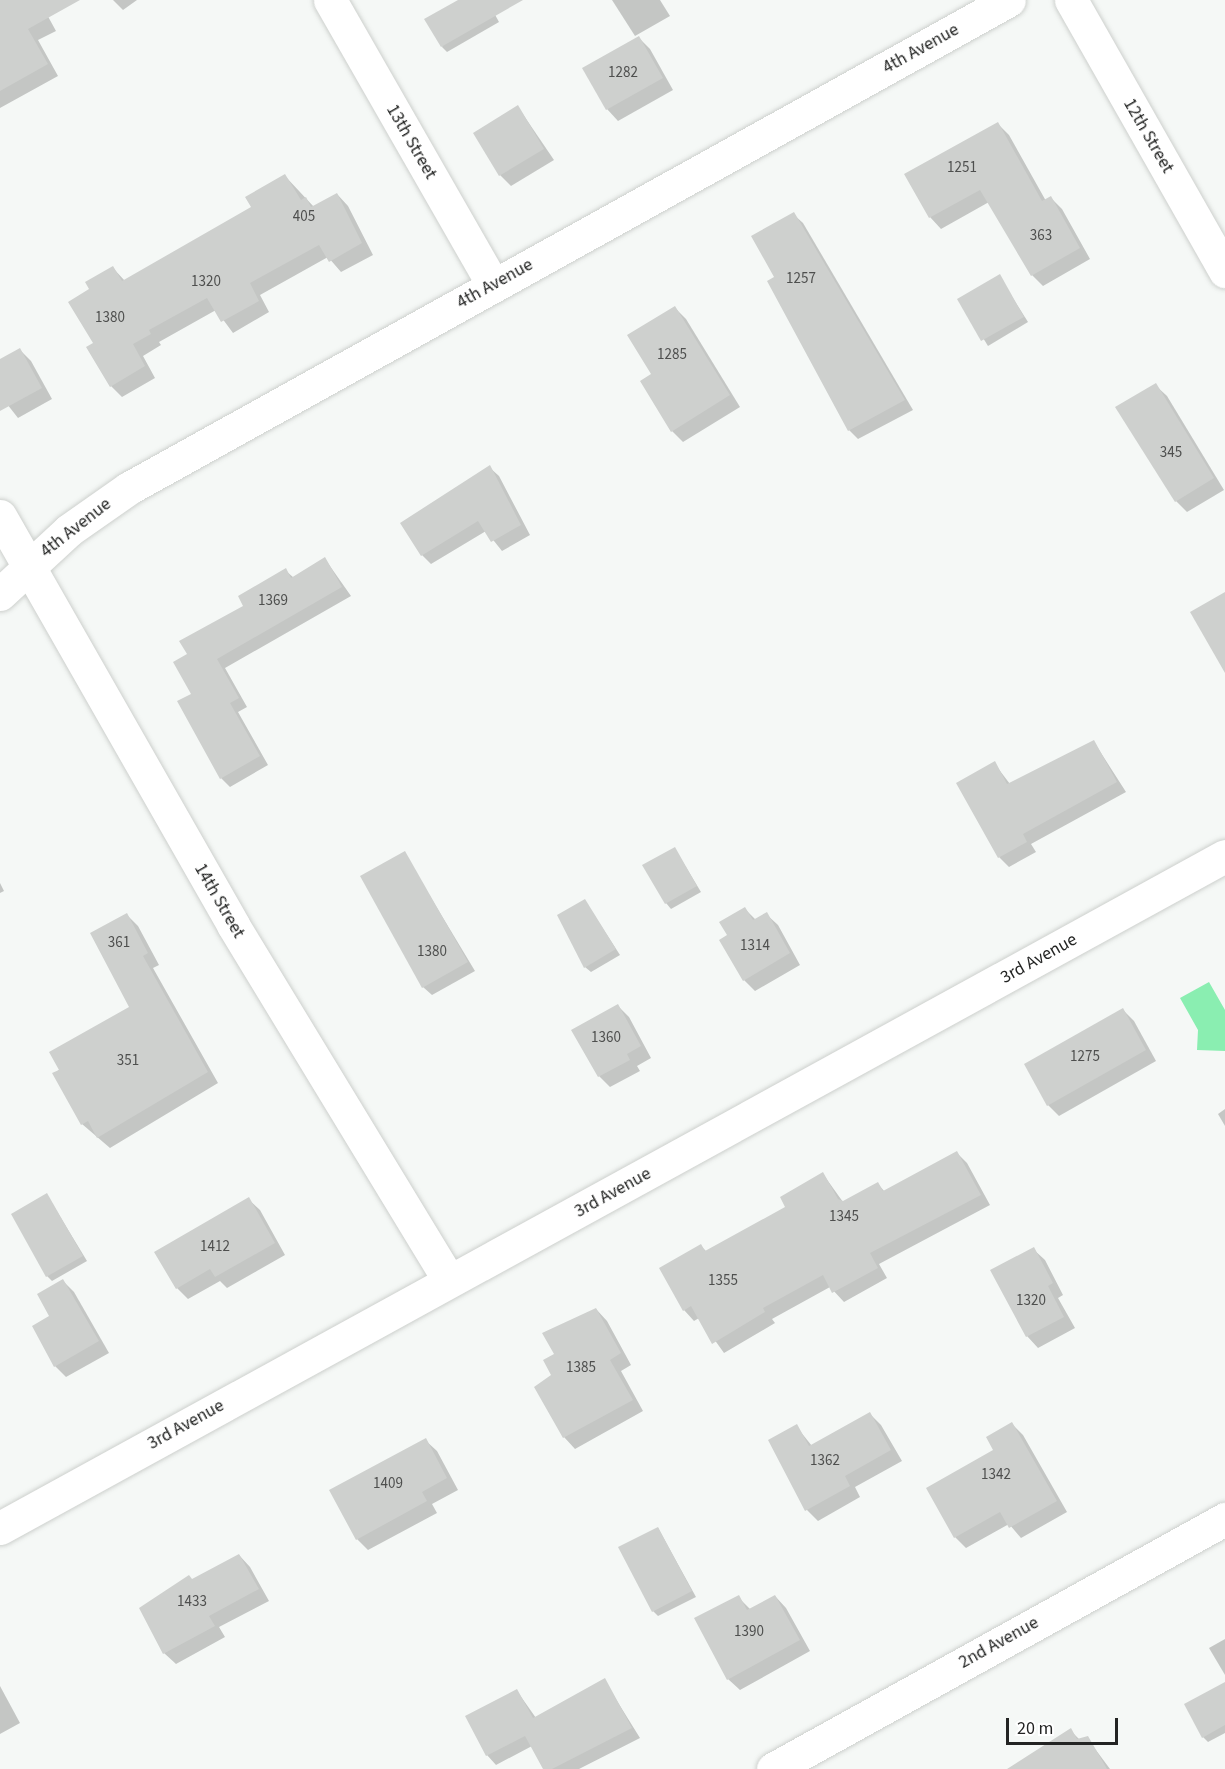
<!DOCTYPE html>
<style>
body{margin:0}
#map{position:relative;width:1225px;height:1769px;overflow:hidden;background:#f5f8f6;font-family:"Source Sans 3",sans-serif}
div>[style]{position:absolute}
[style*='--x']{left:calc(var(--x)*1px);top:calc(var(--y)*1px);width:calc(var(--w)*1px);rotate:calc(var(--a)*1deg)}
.water>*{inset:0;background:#8aeeb1}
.shadow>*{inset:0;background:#0003}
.building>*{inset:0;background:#ced0ce}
.roads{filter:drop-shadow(0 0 2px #cdd0cd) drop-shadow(0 0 2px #cdd0cd)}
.street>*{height:33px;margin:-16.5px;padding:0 16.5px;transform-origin:16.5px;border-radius:16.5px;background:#fff}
span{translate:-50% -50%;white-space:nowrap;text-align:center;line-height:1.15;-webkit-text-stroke:6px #fff;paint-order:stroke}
.number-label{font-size:15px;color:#4e4f4e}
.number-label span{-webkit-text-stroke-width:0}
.street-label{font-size:18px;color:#232423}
.scale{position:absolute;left:1006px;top:1718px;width:112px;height:27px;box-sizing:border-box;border:3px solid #232423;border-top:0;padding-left:8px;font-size:18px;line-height:21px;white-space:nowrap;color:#232423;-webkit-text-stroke:4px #fff;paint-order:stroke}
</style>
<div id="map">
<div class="water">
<div style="clip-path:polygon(1209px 982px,1225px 1010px,1225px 1051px,1197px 1050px,1198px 1030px,1180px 998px)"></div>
</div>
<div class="shadow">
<div style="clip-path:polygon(0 0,39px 0,56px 31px,38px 40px,58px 76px,0 108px)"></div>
<div style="clip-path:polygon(113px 0,137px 0,123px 10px)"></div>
<div style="clip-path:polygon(461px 0,487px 0,499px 22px,447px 52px,442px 47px)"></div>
<div style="clip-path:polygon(612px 0,660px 0,670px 16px,635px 36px)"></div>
<div style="clip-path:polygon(639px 38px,650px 49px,673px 90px,618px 121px,607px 109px,584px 69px)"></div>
<div style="clip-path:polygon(518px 107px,554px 160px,511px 186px,500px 175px)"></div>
<div style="clip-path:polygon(998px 124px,1009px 135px,1046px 201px,1051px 198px,1062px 209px,1090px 259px,1043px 286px,1032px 275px,989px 202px,941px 229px,930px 217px,906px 174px)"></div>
<div style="clip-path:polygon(285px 176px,314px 207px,337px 194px,348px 206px,373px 255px,341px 272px,328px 257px,260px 295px,269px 312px,233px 333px,216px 310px,159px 342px,161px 345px,143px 356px,155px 378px,122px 397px,111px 386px,95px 344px,91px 290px,113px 268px,125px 281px,253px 208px)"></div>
<div style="clip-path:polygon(793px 214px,803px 223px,913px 410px,858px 439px,849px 430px,776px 277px)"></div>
<div style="clip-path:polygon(999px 276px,1028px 322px,988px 346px,959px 299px)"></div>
<div style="clip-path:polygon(675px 308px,686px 319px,740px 407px,683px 442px,672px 431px)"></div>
<div style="clip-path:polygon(20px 350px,31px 361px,52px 399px,18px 418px,0 395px,0 361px)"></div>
<div style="clip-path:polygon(1155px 385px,1167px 396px,1224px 490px,1187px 512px,1176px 501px)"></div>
<div style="clip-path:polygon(489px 467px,499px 476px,530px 535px,502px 551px,486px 531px,431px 564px,422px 555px)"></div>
<div style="clip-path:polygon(325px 559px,351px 596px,225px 668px,247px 707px,238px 712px,268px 765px,230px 787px,221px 778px,193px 694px,189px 655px,285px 570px,294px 578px)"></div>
<div style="clip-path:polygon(1094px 742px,1126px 792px,1031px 844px,1036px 852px,1009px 867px,999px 857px,994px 763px,1010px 784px)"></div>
<div style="clip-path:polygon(675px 849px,701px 892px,671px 909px,666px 903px)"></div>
<div style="clip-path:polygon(404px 853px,475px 971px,432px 995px,423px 987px)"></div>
<div style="clip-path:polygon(0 883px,4px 891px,0 893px)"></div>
<div style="clip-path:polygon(585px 901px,620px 955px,591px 972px,585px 967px)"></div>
<div style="clip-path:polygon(745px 909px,756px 920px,766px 914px,778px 925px,800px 965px,755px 991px,744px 980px,729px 936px)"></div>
<div style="clip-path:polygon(127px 915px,138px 926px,159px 965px,153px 968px,218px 1083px,110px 1148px,82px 1124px,54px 1074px,131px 1008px)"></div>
<div style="clip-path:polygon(618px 1006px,629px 1017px,651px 1058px,637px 1066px,640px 1071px,610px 1087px,599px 1076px)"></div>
<div style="clip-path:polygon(1123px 1010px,1134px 1021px,1156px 1061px,1059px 1116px,1048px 1105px)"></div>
<div style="clip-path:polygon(1225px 1109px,1225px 1126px,1218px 1114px)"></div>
<div style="clip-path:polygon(957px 1153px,967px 1163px,990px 1205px,879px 1264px,887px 1278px,844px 1302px,830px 1287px,772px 1319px,775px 1323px,724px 1353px,699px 1318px,694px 1321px,684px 1310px,701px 1246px,707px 1252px,787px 1208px,823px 1174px,843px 1202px,878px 1184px,885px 1192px)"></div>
<div style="clip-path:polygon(47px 1195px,87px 1261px,52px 1281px,47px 1276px)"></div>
<div style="clip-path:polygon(248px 1199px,260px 1210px,285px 1255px,227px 1288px,220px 1281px,188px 1299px,177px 1288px)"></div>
<div style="clip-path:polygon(1033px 1249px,1045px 1260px,1063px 1295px,1058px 1298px,1075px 1328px,1038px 1348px,1027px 1336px)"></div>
<div style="clip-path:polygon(63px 1281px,74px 1292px,109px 1353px,66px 1377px,55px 1366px,51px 1316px)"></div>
<div style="clip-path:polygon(596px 1309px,607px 1321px,631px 1365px,621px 1371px,643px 1411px,575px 1449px,564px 1437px,553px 1375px,556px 1355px,544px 1334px)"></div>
<div style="clip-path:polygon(870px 1414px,881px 1425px,902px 1461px,855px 1487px,860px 1497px,818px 1521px,807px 1510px,796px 1426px,812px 1446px)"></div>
<div style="clip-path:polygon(1012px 1424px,1023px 1435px,1067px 1512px,1021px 1538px,1009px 1524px,966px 1548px,955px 1537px)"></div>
<div style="clip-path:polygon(425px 1440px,437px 1451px,458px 1490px,432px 1504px,437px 1513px,368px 1550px,357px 1539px)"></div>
<div style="clip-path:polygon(658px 1528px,696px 1597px,658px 1616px,653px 1611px)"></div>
<div style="clip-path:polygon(239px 1555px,250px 1567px,269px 1601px,219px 1627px,225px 1637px,176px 1664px,164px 1653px,193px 1580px)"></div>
<div style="clip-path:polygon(775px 1596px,786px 1608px,810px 1651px,740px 1690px,728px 1679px,738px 1597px,751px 1610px)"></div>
<div style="clip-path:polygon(1225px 1639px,1225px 1675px,1209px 1648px)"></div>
<div style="clip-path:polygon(604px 1680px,640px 1738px,579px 1769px,545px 1769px,532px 1746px,496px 1765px,487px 1755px,517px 1691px,536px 1718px)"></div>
<div style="clip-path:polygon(0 1686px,20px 1723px,0 1734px)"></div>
<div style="clip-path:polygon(1225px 1704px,1225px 1733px,1208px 1742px,1203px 1737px)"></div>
<div style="clip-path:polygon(1070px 1730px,1080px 1740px,1087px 1738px,1110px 1769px,1039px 1769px)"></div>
</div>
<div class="building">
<div style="clip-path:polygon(0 0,80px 0,28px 29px,48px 64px,0 91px)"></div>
<div style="clip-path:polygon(458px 0,523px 0,441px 47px,424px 19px)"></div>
<div style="clip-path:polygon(639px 36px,663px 78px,606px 110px,582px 68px)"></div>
<div style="clip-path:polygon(518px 105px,544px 149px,499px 176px,473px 133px)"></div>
<div style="clip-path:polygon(998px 122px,1042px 201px,1051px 196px,1080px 248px,1031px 276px,980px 190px,929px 218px,904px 174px)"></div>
<div style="clip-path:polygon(285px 174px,301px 200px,306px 197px,311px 207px,337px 193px,362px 243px,329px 262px,319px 245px,250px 283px,259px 301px,221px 322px,207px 298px,149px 330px,151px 334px,133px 344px,145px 366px,110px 387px,86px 347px,93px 343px,68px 302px,89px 289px,85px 282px,113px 266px,122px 281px,251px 207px,245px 197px)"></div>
<div style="clip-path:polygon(794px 212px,905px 400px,848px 431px,767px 281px,774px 277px,751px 236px)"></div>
<div style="clip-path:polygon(1000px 274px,1024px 317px,981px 341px,957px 299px)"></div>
<div style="clip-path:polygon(675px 306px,730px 395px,671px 432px,640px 381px,651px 374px,627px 335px)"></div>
<div style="clip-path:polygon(20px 348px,42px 388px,0 411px,0 359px)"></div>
<div style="clip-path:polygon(1156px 383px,1214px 478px,1175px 502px,1115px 407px)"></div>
<div style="clip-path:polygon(490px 465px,521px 525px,491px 542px,478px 521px,421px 556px,400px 523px)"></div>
<div style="clip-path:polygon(325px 557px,342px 587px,217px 659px,239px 698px,230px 703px,260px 756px,220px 779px,177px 701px,191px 694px,173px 662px,187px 654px,179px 641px,243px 606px,238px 596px,286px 568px,291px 578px)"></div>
<div style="clip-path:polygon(1225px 592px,1225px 673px,1190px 612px)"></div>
<div style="clip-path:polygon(1094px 740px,1117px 782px,1023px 834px,1027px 842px,998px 858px,956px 783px,995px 761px,1007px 784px)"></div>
<div style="clip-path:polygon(675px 847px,697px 886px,665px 904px,642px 865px)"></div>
<div style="clip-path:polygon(405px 851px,468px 962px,422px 988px,360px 876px)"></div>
<div style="clip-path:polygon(585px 899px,616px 949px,584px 968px,557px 915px)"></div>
<div style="clip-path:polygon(745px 907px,753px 920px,767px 912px,790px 953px,743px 981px,719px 940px,727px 935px,719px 922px)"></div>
<div style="clip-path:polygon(127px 913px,148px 953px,143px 956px,208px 1072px,97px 1138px,88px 1121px,81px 1125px,52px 1073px,59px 1070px,49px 1052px,129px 1007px,90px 933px)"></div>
<div style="clip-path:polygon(618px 1004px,641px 1046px,627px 1054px,630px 1060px,598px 1077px,571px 1030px)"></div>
<div style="clip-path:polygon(1123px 1008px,1146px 1050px,1047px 1106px,1024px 1064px)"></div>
<div style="clip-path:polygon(957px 1151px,981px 1195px,870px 1253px,878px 1268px,832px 1293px,823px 1275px,763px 1308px,765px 1312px,712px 1344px,691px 1306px,683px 1311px,659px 1268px,701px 1244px,705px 1251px,785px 1207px,780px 1197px,823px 1172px,838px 1199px,843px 1201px,878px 1182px,883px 1191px)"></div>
<div style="clip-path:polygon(47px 1193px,83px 1256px,46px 1277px,11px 1214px)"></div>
<div style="clip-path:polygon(249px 1197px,275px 1243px,215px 1277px,210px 1269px,176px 1289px,154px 1252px)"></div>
<div style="clip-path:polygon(1034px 1247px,1053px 1283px,1048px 1286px,1064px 1317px,1026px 1337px,990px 1270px)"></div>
<div style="clip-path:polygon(63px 1279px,99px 1341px,54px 1367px,32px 1326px,49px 1316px,37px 1294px)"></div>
<div style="clip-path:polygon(596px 1308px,621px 1353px,610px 1360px,633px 1400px,563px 1438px,534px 1387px,551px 1375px,543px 1360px,554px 1354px,542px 1333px)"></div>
<div style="clip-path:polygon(870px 1412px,891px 1450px,845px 1476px,850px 1486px,805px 1511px,768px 1440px,797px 1424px,809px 1446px)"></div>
<div style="clip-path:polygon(1012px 1422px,1057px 1501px,1009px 1528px,1000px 1512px,954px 1538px,926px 1488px,993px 1450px,986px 1437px)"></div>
<div style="clip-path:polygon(426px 1438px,447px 1478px,422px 1492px,427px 1501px,356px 1540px,329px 1490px)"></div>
<div style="clip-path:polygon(658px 1527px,692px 1591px,652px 1612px,618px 1547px)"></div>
<div style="clip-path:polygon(239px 1554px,259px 1589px,209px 1616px,215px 1626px,163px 1654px,139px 1608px,189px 1575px,192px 1579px)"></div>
<div style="clip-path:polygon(739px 1595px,747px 1610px,775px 1595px,800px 1640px,727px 1680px,694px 1618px)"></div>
<div style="clip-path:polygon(605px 1678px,632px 1728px,552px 1769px,543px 1769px,525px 1736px,486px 1756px,465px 1716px,517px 1689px,533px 1718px)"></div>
<div style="clip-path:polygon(1225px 1682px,1225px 1725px,1202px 1738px,1184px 1704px)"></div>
<div style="clip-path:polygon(1071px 1728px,1077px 1739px,1088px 1736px,1107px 1769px,1007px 1769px)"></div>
</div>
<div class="roads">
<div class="street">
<div style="--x:330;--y:0;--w:328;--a:60.2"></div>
<div style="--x:1071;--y:0;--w:312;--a:60.4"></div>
<div style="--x:0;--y:516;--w:471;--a:60.3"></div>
<div style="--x:233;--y:925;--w:416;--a:58.7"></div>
<div style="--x:0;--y:594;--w:94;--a:-42.8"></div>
<div style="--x:69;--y:530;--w:73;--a:-35"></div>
<div style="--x:129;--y:488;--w:1006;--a:-29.01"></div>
<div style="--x:0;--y:1528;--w:1397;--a:-28.75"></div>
<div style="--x:773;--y:1769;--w:517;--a:-28.95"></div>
</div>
</div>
<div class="number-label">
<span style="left:623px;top:73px">1282</span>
<span style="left:962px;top:168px">1251</span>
<span style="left:304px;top:217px">405</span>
<span style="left:1041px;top:236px">363</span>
<span style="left:801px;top:279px">1257</span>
<span style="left:206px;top:282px">1320</span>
<span style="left:110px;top:318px">1380</span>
<span style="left:672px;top:355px">1285</span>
<span style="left:1171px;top:453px">345</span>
<span style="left:273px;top:601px">1369</span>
<span style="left:119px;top:943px">361</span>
<span style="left:755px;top:946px">1314</span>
<span style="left:432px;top:952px">1380</span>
<span style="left:606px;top:1038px">1360</span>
<span style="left:1085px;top:1057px">1275</span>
<span style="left:128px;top:1061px">351</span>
<span style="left:844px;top:1217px">1345</span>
<span style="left:215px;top:1247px">1412</span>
<span style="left:723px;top:1281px">1355</span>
<span style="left:1031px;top:1301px">1320</span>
<span style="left:581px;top:1368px">1385</span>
<span style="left:825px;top:1461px">1362</span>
<span style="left:996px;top:1475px">1342</span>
<span style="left:388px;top:1484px">1409</span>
<span style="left:192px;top:1602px">1433</span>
<span style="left:749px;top:1632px">1390</span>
</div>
<div class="street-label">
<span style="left:921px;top:49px;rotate:-29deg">4th Avenue</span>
<span style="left:1148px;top:136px;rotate:60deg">12th Street</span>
<span style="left:411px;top:142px;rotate:60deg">13th Street</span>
<span style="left:495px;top:284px;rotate:-29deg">4th Avenue</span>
<span style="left:76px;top:528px;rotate:-38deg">4th Avenue</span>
<span style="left:219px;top:901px;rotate:60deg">14th Street</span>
<span style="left:1039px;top:959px;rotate:-29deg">3rd Avenue</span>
<span style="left:613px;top:1193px;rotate:-29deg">3rd Avenue</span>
<span style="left:186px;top:1425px;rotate:-29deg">3rd Avenue</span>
<span style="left:999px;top:1643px;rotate:-29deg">2nd Avenue</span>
</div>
<div class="scale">20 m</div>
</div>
